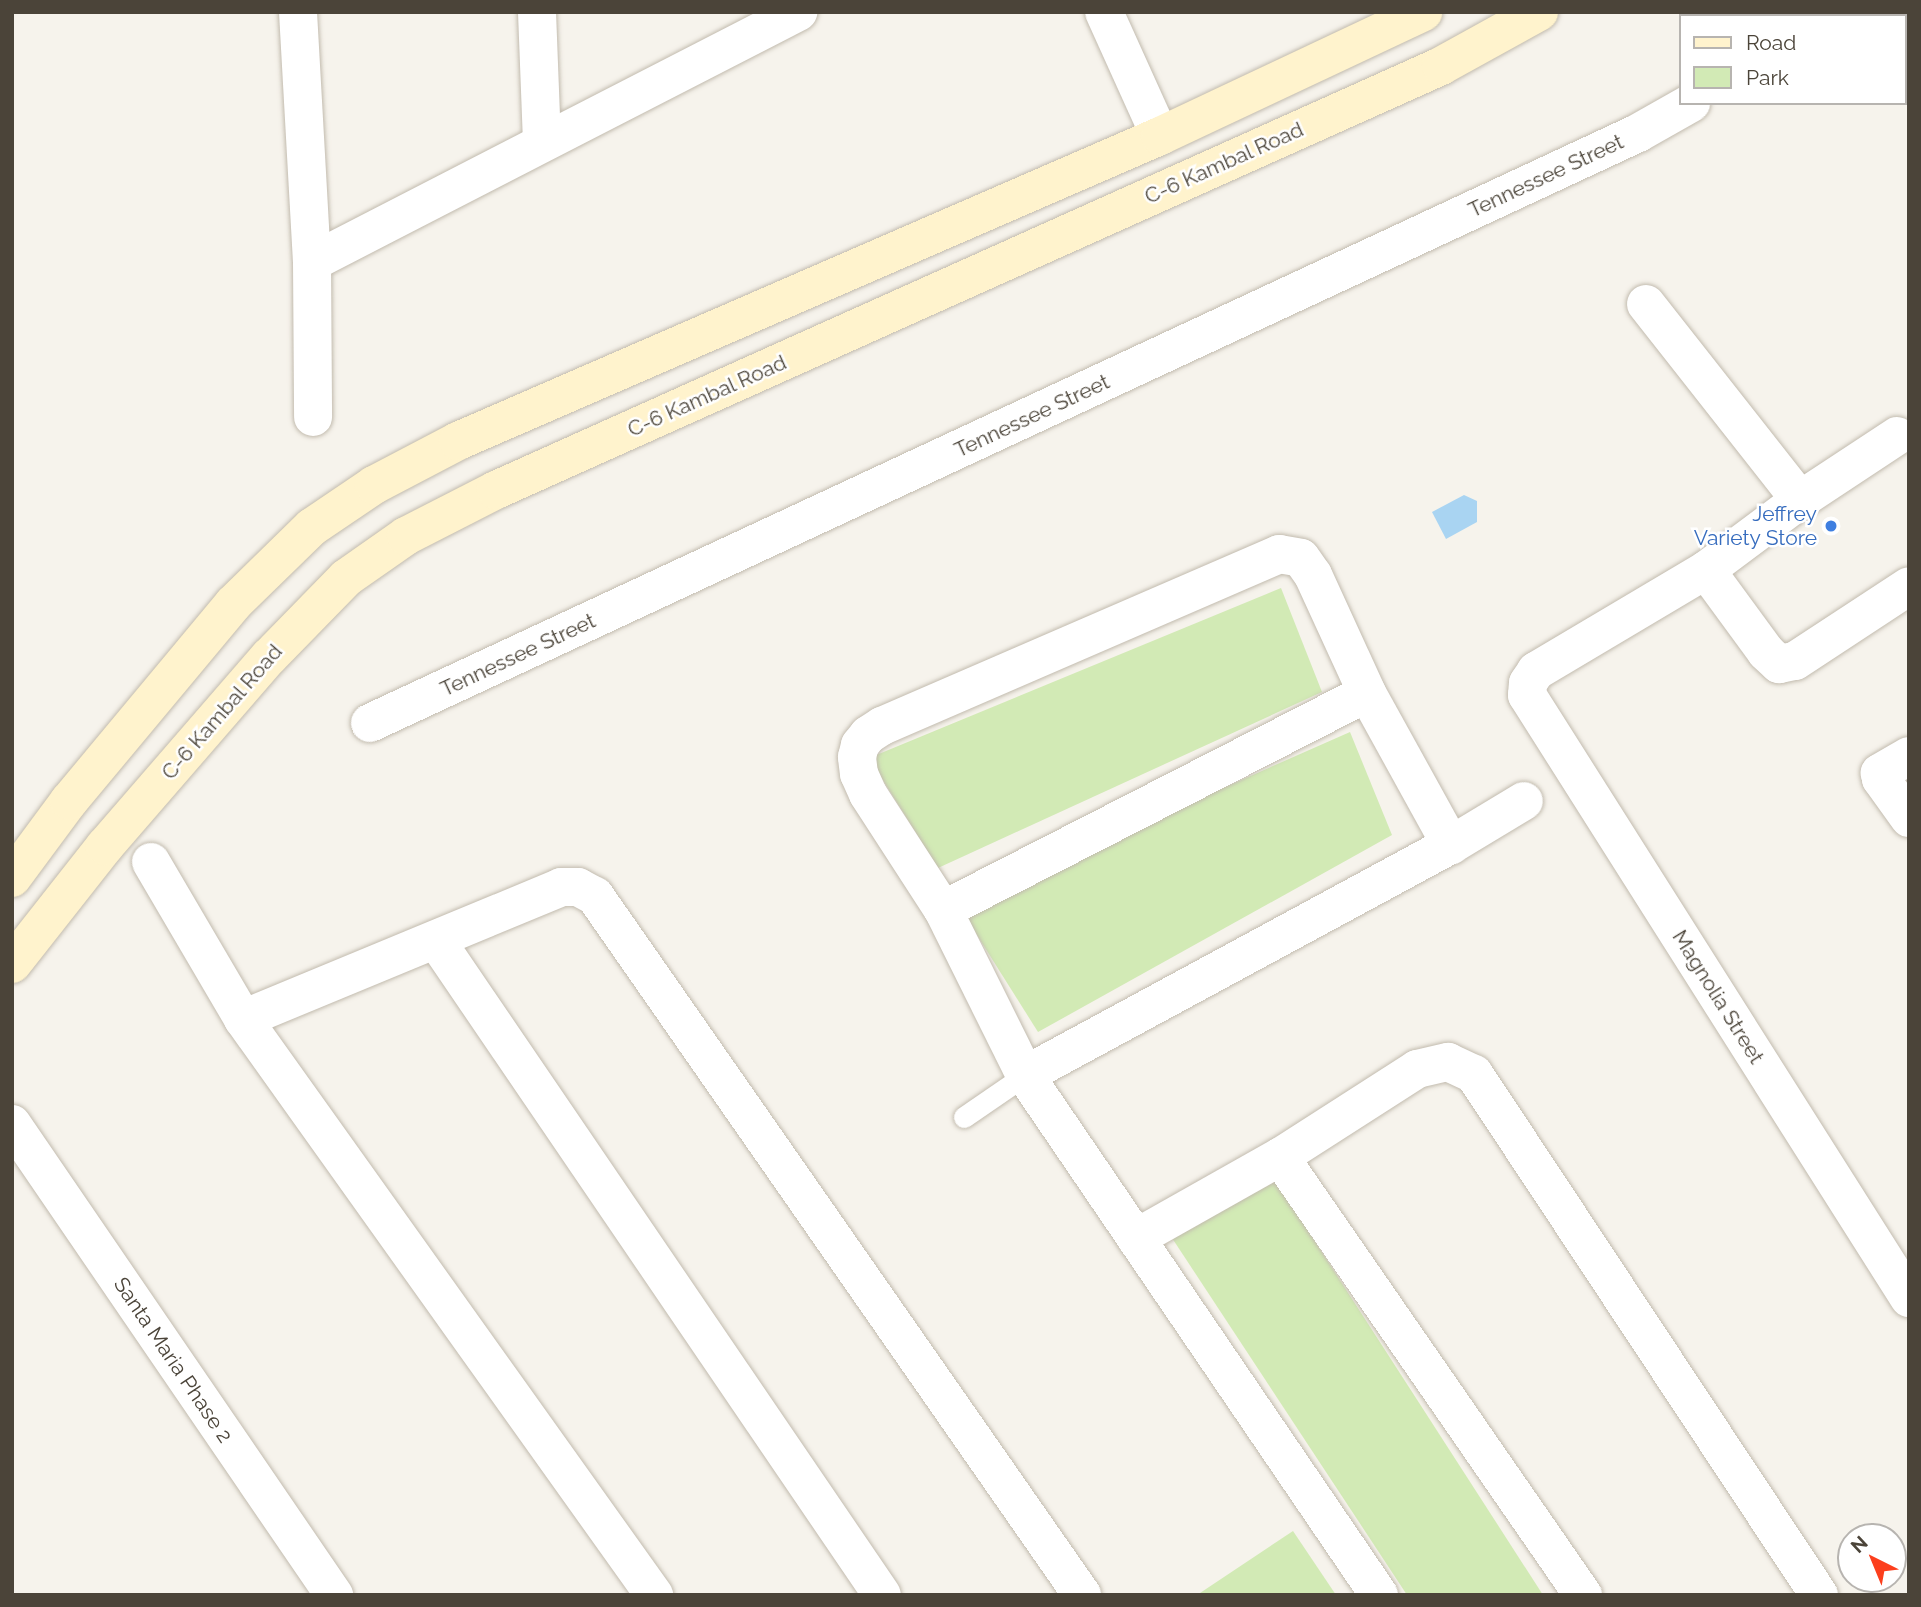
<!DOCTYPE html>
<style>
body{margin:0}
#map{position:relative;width:1921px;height:1607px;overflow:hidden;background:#f6f3ec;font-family:Raleway,sans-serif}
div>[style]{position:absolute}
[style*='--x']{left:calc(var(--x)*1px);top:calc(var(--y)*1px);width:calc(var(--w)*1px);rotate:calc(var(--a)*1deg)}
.green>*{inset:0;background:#d2eab5}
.water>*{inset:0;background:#a9d4f2}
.roads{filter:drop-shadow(0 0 2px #c2bbae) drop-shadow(0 0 2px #c2bbae)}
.lane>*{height:21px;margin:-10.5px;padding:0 10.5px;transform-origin:10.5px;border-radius:10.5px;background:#fff}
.street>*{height:38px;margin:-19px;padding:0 19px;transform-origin:19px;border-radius:19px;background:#fff}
.secondary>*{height:38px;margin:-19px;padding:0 19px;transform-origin:19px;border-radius:19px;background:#fff3cd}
.dots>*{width:19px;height:19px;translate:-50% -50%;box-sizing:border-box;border:4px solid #fff;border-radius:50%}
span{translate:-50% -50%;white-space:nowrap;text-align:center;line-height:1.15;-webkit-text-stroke:5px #fff;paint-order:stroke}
.street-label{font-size:21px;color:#4b4439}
.shop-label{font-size:21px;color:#366cbe}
.right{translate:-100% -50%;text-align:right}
.frame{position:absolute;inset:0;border:14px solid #4b4439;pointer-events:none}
.legend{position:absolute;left:1679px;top:14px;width:228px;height:91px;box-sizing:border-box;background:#fff;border:2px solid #b7b4b0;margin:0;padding:9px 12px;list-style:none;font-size:21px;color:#4b4439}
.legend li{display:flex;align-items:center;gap:14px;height:35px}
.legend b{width:35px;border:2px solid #b7b4b0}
.north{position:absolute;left:1837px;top:1523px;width:70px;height:70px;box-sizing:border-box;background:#fff;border:2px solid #b7b4b0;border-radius:50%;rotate:317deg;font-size:19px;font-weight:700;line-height:28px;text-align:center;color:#4b4439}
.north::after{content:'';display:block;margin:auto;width:24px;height:32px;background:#fc3f1d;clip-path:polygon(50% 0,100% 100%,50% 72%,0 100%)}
</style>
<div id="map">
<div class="green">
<div style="clip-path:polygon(1281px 588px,1322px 692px,938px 868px,869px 758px)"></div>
<div style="clip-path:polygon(1350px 732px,1392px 835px,1038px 1032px,958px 905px)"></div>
<div style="clip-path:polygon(1276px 1181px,1543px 1595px,1407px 1595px,1172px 1238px)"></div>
<div style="clip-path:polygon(1293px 1531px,1336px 1595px,1197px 1595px)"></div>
</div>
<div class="water">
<div style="clip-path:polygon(1464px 495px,1477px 501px,1477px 522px,1446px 539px,1432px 512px)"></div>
</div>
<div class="roads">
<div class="lane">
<div style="--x:964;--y:1117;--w:74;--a:-34.5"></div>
</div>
<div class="street">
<div style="--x:298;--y:12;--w:250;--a:86.8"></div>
<div style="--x:312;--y:262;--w:155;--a:89.6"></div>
<div style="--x:537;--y:12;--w:131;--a:87.8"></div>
<div style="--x:1104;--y:12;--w:136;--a:65.7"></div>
<div style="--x:1845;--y:16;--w:7;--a:-34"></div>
<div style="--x:312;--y:262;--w:547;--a:-27.22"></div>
<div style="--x:1646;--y:304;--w:249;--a:51.8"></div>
<div style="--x:1897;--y:436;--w:116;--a:146.6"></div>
<div style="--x:1800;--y:500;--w:117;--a:143.3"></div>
<div style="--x:1706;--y:570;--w:198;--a:149.3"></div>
<div style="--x:1536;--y:671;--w:14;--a:124"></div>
<div style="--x:1528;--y:683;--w:12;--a:95"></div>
<div style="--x:1527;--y:695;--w:714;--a:57.65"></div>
<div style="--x:1706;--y:570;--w:102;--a:53.8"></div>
<div style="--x:1766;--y:652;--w:18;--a:43"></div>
<div style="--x:1779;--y:664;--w:16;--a:-11"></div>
<div style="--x:1795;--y:661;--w:136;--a:-33.3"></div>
<div style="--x:370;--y:723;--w:1399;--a:-24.95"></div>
<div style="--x:1638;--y:133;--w:61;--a:-29.5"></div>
<div style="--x:1909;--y:756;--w:34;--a:150"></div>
<div style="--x:1880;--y:773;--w:6;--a:81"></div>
<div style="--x:1881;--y:779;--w:48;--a:54.3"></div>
<div style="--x:151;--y:862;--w:182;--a:59.6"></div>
<div style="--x:243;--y:1019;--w:708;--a:54.49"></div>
<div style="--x:943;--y:910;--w:476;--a:-27.1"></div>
<div style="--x:436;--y:940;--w:792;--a:55.75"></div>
<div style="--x:243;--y:1019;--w:344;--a:-22.5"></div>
<div style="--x:561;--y:887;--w:17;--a:0"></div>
<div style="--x:578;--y:887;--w:19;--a:28"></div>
<div style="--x:595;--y:896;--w:852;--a:55.13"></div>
<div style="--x:1025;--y:1075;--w:484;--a:-28.4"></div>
<div style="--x:1451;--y:845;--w:85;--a:-31.1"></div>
<div style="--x:12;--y:1124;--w:571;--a:55.64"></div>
<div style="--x:1280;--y:1157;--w:533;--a:55.33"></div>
<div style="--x:1136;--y:1238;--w:165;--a:-29.4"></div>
<div style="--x:1280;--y:1157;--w:163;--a:-32.7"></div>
<div style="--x:1417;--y:1069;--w:32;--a:-13"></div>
<div style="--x:1448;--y:1062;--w:29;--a:25"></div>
<div style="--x:1474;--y:1074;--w:625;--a:56.49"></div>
<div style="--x:1379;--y:1595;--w:629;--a:-124.25"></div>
<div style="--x:1025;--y:1075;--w:184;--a:-116.4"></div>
<div style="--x:943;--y:910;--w:138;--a:-122.9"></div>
<div style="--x:868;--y:794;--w:22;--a:-114"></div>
<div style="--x:859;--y:774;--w:17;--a:-97"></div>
<div style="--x:857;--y:757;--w:12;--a:-76"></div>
<div style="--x:860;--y:745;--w:13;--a:-51"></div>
<div style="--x:868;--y:735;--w:17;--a:-33"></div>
<div style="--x:882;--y:726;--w:433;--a:-23.4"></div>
<div style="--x:1279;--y:554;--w:22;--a:10"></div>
<div style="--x:1301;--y:558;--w:21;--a:55"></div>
<div style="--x:1313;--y:575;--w:130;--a:65.4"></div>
<div style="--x:1367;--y:693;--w:174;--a:61.1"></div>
</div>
<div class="secondary">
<div style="--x:12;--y:878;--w:96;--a:-53.5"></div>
<div style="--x:69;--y:801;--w:256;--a:-50.2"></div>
<div style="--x:233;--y:604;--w:110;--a:-44.3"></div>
<div style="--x:312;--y:527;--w:75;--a:-34.1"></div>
<div style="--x:374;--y:485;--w:95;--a:-27.6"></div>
<div style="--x:458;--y:441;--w:765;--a:-23.48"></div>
<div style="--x:1160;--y:136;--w:291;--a:-25.2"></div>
<div style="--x:12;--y:964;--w:150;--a:-51.8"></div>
<div style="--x:105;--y:846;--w:250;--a:-49.1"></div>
<div style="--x:269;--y:657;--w:110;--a:-45.7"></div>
<div style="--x:346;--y:578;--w:73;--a:-35"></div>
<div style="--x:406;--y:536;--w:101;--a:-27.1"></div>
<div style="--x:496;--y:490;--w:1036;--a:-24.16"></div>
<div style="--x:1441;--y:66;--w:112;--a:-28.9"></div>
</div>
</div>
<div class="dots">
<div style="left:1831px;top:526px;background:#3f7fe0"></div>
</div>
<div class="street-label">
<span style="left:1224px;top:163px;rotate:-24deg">C-6 Kambal Road</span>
<span style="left:1546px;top:176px;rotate:-25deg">Tennessee Street</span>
<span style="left:707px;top:396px;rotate:-24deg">C-6 Kambal Road</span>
<span style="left:1032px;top:416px;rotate:-25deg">Tennessee Street</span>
<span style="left:518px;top:655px;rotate:-25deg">Tennessee Street</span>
<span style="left:222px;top:712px;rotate:-49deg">C-6 Kambal Road</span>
<span style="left:1718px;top:997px;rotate:58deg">Magnolia Street</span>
<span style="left:173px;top:1360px;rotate:56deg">Santa Maria Phase 2</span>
</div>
<div class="shop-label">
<span class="right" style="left:1817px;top:526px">Jeffrey<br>Variety Store</span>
</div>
<div class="frame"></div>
<ul class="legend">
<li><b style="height:9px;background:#fff3cd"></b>Road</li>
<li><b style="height:19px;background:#d2eab5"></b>Park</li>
</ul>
<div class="north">N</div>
</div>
